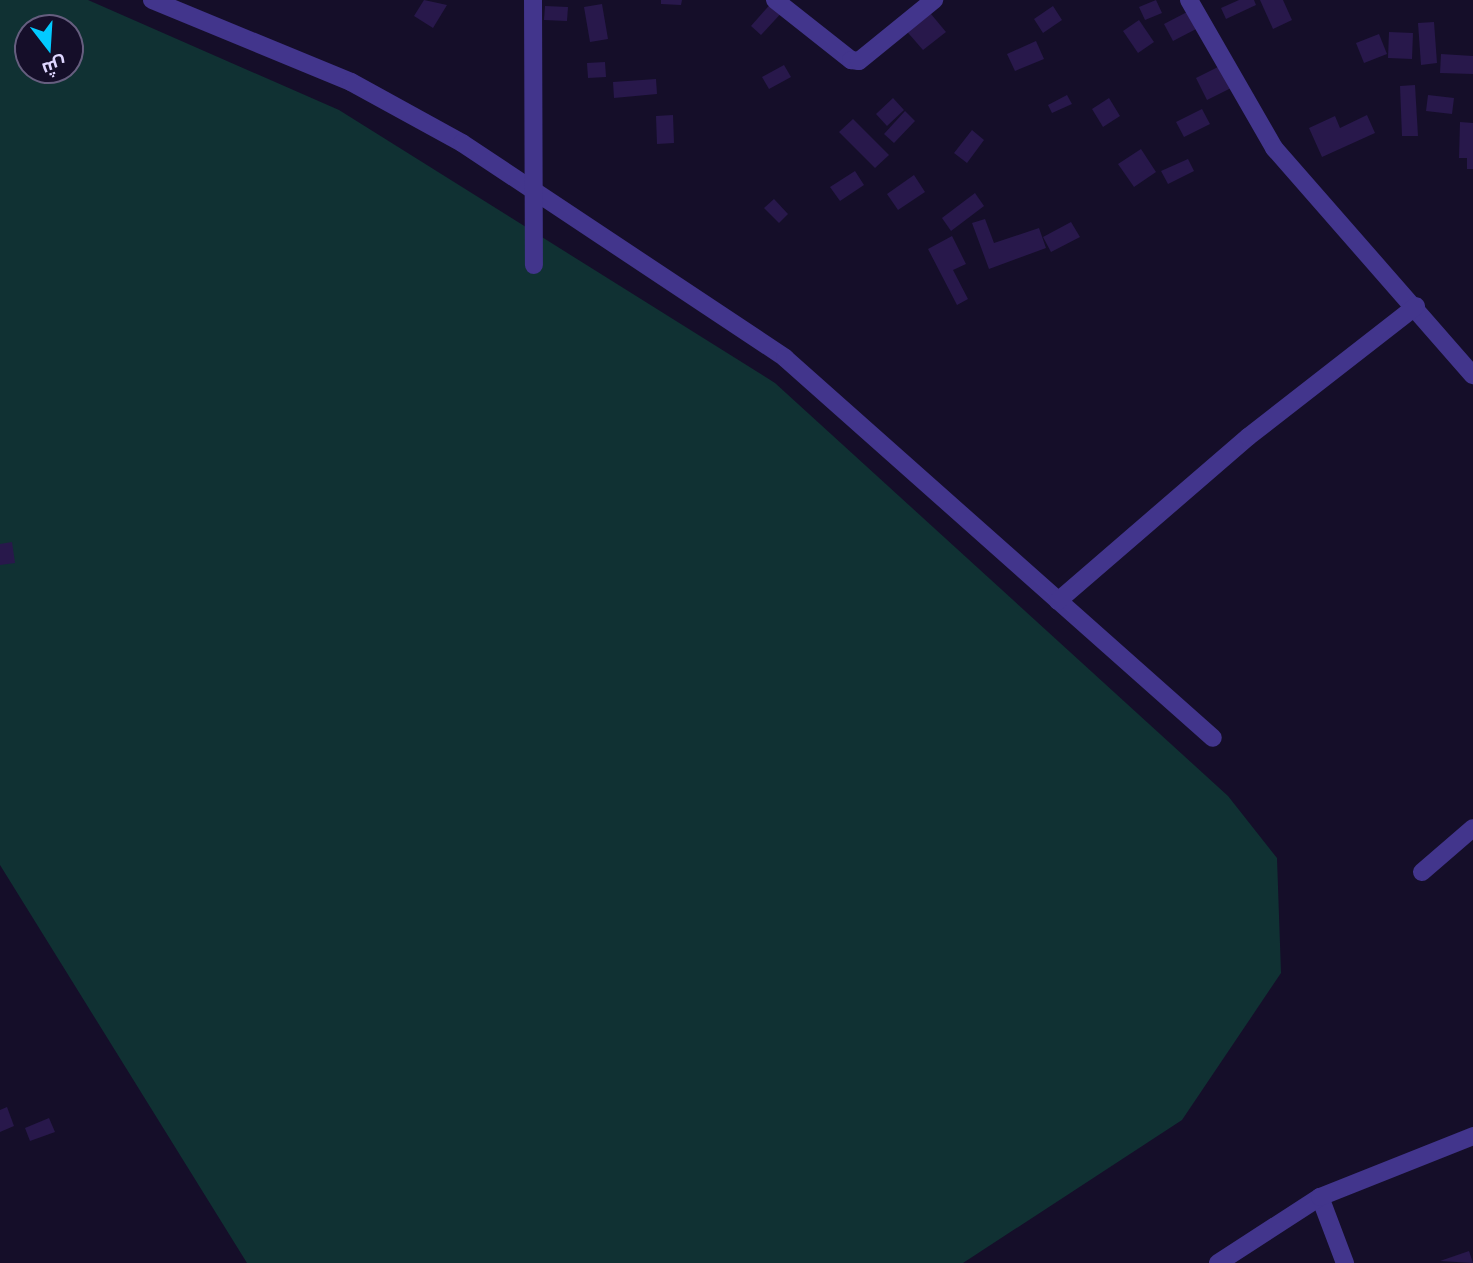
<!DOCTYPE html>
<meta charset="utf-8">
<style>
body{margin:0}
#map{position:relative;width:1473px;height:1263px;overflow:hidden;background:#150e29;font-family:"Noto Sans",Cairo,sans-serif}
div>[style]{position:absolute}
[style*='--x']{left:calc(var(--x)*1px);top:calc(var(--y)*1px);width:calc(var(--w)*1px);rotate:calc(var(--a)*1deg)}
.green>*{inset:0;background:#103133}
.building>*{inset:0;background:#28184b}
.minor>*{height:18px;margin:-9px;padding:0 9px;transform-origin:9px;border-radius:9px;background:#42358c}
span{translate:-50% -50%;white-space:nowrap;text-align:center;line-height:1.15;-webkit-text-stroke:7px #150e29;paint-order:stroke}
.north{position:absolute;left:14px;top:14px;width:70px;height:70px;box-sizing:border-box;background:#150e29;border:2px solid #665e7f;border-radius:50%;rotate:163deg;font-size:19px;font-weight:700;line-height:28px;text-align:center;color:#dfd6ff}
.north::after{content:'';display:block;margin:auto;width:24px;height:32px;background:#02caff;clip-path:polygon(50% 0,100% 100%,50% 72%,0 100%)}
</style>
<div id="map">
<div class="green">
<div style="clip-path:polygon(evenodd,0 0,88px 0,339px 110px,775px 383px,1228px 796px,1277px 858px,1281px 973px,1182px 1120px,963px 1263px,247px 1263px,0 865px,0 0,28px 28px,70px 28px,70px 70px,28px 70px,28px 28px)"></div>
</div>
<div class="building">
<div style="clip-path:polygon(424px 0,447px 5px,433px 28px,414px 16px)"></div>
<div style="clip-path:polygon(661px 0,682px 0,681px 5px,661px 4px)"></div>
<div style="clip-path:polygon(774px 0,785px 9px,761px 35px,751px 26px)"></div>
<div style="clip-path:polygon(1156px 0,1162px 13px,1145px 20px,1139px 7px)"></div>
<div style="clip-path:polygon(1239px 0,1254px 0,1256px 5px,1226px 19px,1221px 8px)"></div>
<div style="clip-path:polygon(1260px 0,1283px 0,1292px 20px,1273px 29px)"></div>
<div style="clip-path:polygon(602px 4px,608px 39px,590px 42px,584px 7px)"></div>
<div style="clip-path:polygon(545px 6px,568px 7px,567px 21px,544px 20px)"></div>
<div style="clip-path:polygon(1053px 6px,1062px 20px,1043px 33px,1034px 19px)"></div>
<div style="clip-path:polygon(926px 8px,946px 32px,923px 50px,903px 27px)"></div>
<div style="clip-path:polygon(1189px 11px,1198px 28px,1173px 41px,1164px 24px)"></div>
<div style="clip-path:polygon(1139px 20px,1154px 42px,1138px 53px,1123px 31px)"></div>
<div style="clip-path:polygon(1434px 22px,1437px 63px,1421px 65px,1418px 23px)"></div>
<div style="clip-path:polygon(1389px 32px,1413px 33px,1412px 59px,1388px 58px)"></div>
<div style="clip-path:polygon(1379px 34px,1387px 54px,1364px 63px,1356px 43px)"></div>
<div style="clip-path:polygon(1036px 41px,1044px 59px,1015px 71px,1007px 54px)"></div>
<div style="clip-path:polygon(1441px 54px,1473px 56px,1473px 74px,1440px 73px)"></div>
<div style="clip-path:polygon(605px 62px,606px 77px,588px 78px,587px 63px)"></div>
<div style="clip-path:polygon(1224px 64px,1235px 86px,1207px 100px,1196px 78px)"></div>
<div style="clip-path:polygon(784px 65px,791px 77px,769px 89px,762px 77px)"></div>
<div style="clip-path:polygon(656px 79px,657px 94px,614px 98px,613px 82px)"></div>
<div style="clip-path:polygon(1415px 85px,1418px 136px,1402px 136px,1400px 86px)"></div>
<div style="clip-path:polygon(1067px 95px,1072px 104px,1052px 113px,1048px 105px)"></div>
<div style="clip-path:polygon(1428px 95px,1454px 98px,1452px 114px,1426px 111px)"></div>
<div style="clip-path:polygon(893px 98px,904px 110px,887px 126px,876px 114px)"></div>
<div style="clip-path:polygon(1109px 98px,1120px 116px,1103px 127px,1092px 109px)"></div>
<div style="clip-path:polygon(1202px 109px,1210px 124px,1184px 137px,1176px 122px)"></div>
<div style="clip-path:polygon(905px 111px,915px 121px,894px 143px,884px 134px)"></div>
<div style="clip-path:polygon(673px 115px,674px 143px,657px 144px,656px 116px)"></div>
<div style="clip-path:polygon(1367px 115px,1375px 133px,1322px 157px,1309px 128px,1335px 116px,1340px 128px)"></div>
<div style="clip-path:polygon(853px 119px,889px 155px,875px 168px,839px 132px)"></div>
<div style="clip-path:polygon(1460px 122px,1473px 123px,1473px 169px,1467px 169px,1467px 158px,1459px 158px)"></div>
<div style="clip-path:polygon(972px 130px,984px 140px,967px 163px,954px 153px)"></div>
<div style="clip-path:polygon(1141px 149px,1156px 172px,1134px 187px,1118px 164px)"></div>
<div style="clip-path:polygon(1188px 159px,1194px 171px,1168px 184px,1161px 171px)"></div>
<div style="clip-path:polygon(855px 171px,864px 185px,840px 201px,830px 187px)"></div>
<div style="clip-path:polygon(914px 175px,925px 192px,898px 210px,887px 194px)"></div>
<div style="clip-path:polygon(975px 193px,984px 206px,951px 231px,942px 218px)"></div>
<div style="clip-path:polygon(774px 199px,788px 214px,779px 223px,764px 208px)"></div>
<div style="clip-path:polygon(985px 219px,994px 243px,1039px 228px,1046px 248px,989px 269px,972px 223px)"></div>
<div style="clip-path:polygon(1071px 222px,1080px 237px,1051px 252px,1043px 237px)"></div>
<div style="clip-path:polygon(952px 236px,966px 264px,953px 270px,968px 299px,957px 305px,928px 249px)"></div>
<div style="clip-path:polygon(12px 542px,15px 563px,0 565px,0 544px)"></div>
<div style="clip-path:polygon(7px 1107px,14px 1126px,0 1132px,0 1110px)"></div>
<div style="clip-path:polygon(49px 1118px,55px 1132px,30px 1141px,25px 1128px)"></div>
<div style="clip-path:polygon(1469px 1251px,1473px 1263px,1440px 1261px)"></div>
</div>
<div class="minor">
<div style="--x:152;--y:0;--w:215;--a:22.4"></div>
<div style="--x:351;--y:82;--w:127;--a:28.8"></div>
<div style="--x:462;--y:143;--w:388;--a:33.6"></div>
<div style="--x:785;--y:358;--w:572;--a:41.6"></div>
<div style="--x:533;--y:0;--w:265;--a:89.8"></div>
<div style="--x:775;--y:0;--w:97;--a:38.3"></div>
<div style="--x:851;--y:60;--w:8;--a:7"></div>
<div style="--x:859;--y:61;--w:97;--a:-39.1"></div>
<div style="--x:1189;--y:0;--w:171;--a:60.1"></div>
<div style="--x:1274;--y:148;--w:302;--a:48.8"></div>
<div style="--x:1058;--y:601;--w:251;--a:-40.8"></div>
<div style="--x:1248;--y:437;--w:213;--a:-37.9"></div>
<div style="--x:1422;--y:872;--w:67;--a:-40.8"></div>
<div style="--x:1320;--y:1197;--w:71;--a:69.3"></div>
<div style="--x:1218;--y:1263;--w:121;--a:-32.9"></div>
<div style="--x:1320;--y:1197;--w:165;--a:-21.7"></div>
</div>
<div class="north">ش</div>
</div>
